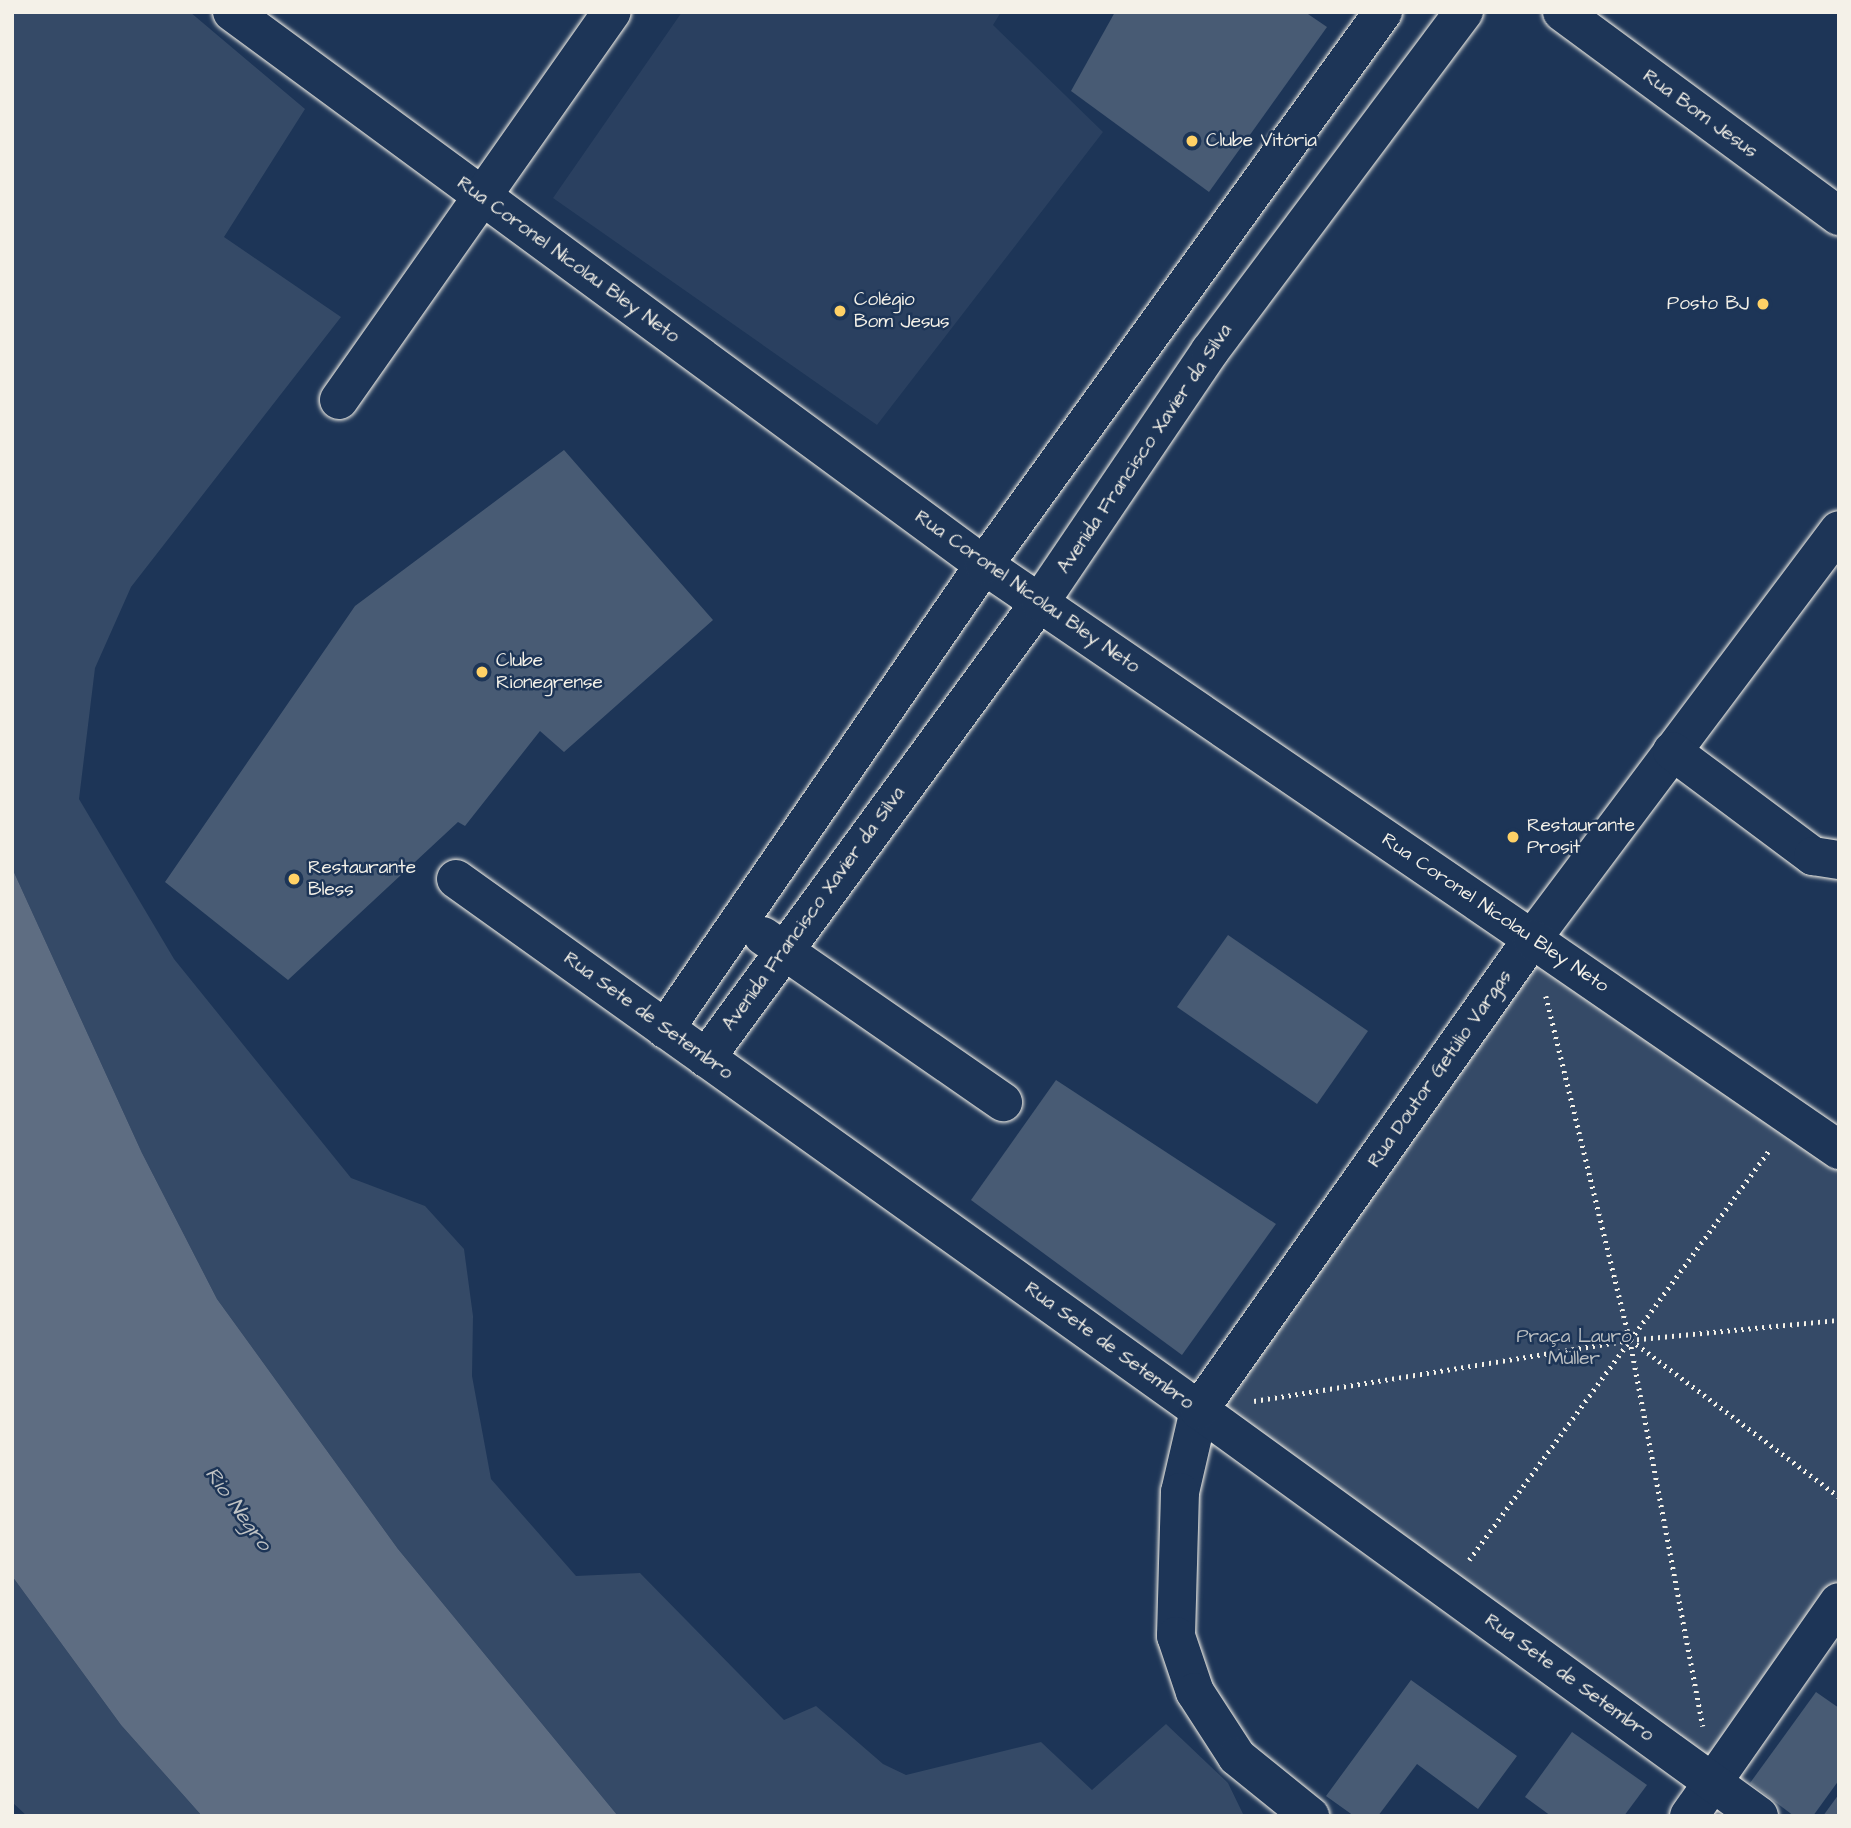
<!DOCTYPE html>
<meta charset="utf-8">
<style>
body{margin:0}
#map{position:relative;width:1851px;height:1828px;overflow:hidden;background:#1d3557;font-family:"Architects Daughter",sans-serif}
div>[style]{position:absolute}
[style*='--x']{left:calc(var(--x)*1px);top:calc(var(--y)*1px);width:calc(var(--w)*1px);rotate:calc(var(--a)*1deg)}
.built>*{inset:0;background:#2a4060}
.green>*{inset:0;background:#354a67}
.water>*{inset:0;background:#5e6d82}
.building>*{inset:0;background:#485b74}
.path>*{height:4.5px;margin-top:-2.25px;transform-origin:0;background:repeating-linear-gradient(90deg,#f4f1e8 0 2px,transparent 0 7px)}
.roads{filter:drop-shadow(0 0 2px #f4f1e8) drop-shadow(0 0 2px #f4f1e8)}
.minor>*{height:38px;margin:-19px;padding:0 19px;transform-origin:19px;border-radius:19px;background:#1d3557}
.major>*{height:38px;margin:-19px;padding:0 19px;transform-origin:19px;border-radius:19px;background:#1d3557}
.dots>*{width:19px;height:19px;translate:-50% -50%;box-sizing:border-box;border:4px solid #1d3557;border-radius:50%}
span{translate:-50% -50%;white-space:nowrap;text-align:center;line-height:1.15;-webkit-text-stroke:5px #1d3557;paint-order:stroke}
.street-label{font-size:19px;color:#f4f1e8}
.poi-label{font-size:19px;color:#f4f1e8}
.left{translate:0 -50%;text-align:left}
.right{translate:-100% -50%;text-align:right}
.park-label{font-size:19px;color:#bbbfc1}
.water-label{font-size:21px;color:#c0c3c4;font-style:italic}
.frame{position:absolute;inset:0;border:14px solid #f4f1e8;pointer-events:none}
</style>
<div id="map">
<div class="built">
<div style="clip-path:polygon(682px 12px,1001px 12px,993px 25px,1103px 132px,877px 425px,553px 198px)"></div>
</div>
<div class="green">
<div style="clip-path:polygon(12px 12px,190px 12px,305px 109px,224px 237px,341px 317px,131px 587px,95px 668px,79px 799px,174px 959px,351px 1178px,425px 1206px,464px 1249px,473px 1316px,472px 1376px,491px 1479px,576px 1576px,640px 1573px,784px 1720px,816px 1706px,883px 1764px,906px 1775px,1041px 1742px,1092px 1790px,1166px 1724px,1228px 1783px,1244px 1816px,618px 1816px,398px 1549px,217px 1299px,142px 1153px,12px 868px)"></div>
<div style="clip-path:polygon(1540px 941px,1839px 1155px,1839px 1600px,1713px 1779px,1209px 1409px)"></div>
<div style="clip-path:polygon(12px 1576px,121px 1725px,202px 1816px,27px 1816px,12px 1802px)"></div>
</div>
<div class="water">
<div style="clip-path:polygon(12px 868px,142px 1153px,217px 1299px,398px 1549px,618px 1816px,202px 1816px,121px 1725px,12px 1576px)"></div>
</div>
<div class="building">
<div style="clip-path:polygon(1115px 12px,1305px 12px,1327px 27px,1209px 192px,1071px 91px)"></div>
<div style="clip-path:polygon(564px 450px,713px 620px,564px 752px,540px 731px,465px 826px,458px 822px,288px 980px,165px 882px,355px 606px)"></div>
<div style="clip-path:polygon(1228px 935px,1368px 1031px,1317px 1104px,1177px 1007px)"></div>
<div style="clip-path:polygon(1056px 1080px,1276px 1224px,1182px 1355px,971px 1200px)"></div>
<div style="clip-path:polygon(1411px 1680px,1517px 1756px,1478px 1809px,1417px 1764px,1378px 1816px,1354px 1816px,1326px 1796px)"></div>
<div style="clip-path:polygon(1816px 1692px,1839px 1708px,1839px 1780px,1813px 1816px,1794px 1816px,1750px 1783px)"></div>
<div style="clip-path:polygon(1572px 1732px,1647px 1785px,1624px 1816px,1551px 1816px,1525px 1797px)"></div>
<div style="clip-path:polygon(1839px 1794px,1839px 1816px,1823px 1816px)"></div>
</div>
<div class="path">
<div style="--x:1546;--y:996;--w:354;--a:76.3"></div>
<div style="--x:1630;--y:1340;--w:393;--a:79.3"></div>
<div style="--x:1631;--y:1340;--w:261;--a:37"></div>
<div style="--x:1254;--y:1401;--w:381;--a:-9.2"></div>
<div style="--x:1630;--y:1340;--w:210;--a:-5.5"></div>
<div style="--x:1469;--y:1560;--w:509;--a:-53.78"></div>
</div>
<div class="roads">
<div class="minor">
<div style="--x:232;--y:12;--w:933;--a:36.33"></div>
<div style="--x:984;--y:565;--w:663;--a:34.31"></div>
<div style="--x:1532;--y:939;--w:511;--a:-53.11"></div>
<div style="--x:1562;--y:12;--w:344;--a:36.4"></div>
<div style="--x:339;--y:400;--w:474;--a:-54.9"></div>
<div style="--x:1672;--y:751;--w:176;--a:36.7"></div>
<div style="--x:1813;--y:856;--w:26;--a:9"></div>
<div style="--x:456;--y:879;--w:913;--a:35.55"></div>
<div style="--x:1199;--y:1410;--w:84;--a:103"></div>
<div style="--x:1180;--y:1492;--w:144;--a:91.6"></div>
<div style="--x:1176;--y:1636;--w:59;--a:71.3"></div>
<div style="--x:1195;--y:1692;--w:77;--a:57.1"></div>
<div style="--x:1237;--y:1757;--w:94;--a:38.9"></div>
<div style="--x:763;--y:936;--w:292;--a:34.7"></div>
<div style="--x:665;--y:1029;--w:563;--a:-55.49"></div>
<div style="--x:984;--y:565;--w:682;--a:-54.19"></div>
<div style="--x:706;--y:1058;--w:565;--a:-53.78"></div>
<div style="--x:1040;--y:602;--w:303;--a:-55.9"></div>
<div style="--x:1210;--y:351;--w:424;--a:-53.2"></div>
</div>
<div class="major">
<div style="--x:1689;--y:1816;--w:261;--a:-55"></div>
<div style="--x:1759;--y:1816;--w:692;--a:-144.06"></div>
<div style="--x:1199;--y:1410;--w:577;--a:-54.74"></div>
<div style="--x:1532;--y:939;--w:373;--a:34.5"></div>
</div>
</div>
<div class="dots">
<div style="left:1192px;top:141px;background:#ffd166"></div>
<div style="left:1763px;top:304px;background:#ffd166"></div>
<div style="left:840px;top:311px;background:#ffd166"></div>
<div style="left:482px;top:672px;background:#ffd166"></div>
<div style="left:1513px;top:837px;background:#ffd166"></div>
<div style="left:294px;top:879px;background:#ffd166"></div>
</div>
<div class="street-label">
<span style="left:1700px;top:114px;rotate:36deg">Rua Bom Jesus</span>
<span style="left:568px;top:260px;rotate:36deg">Rua Coronel Nicolau Bley Neto</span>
<span style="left:1145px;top:449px;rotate:-56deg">Avenida Francisco Xavier da Silva</span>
<span style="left:1027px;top:592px;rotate:35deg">Rua Coronel Nicolau Bley Neto</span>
<span style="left:814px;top:909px;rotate:-54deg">Avenida Francisco Xavier da Silva</span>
<span style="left:1495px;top:913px;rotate:34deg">Rua Coronel Nicolau Bley Neto</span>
<span style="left:648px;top:1016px;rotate:36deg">Rua Sete de Setembro</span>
<span style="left:1440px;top:1069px;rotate:-55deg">Rua Doutor Getúlio Vargas</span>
<span style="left:1109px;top:1346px;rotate:36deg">Rua Sete de Setembro</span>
<span style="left:1569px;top:1678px;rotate:36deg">Rua Sete de Setembro</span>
</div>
<div class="poi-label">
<span class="left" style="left:1206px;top:141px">Clube Vitória</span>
<span class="left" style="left:854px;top:311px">Colégio<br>Bom Jesus</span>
<span class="right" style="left:1749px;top:304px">Posto BJ</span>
<span class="left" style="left:496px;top:672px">Clube<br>Rionegrense</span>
<span class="left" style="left:1527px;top:837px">Restaurante<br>Prosit</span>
<span class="left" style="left:308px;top:879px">Restaurante<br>Bless</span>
</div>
<div class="park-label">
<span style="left:1574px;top:1348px">Praça Lauro<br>Müller</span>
</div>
<div class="water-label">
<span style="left:238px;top:1509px;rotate:54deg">Rio Negro</span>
</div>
<div class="frame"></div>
</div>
